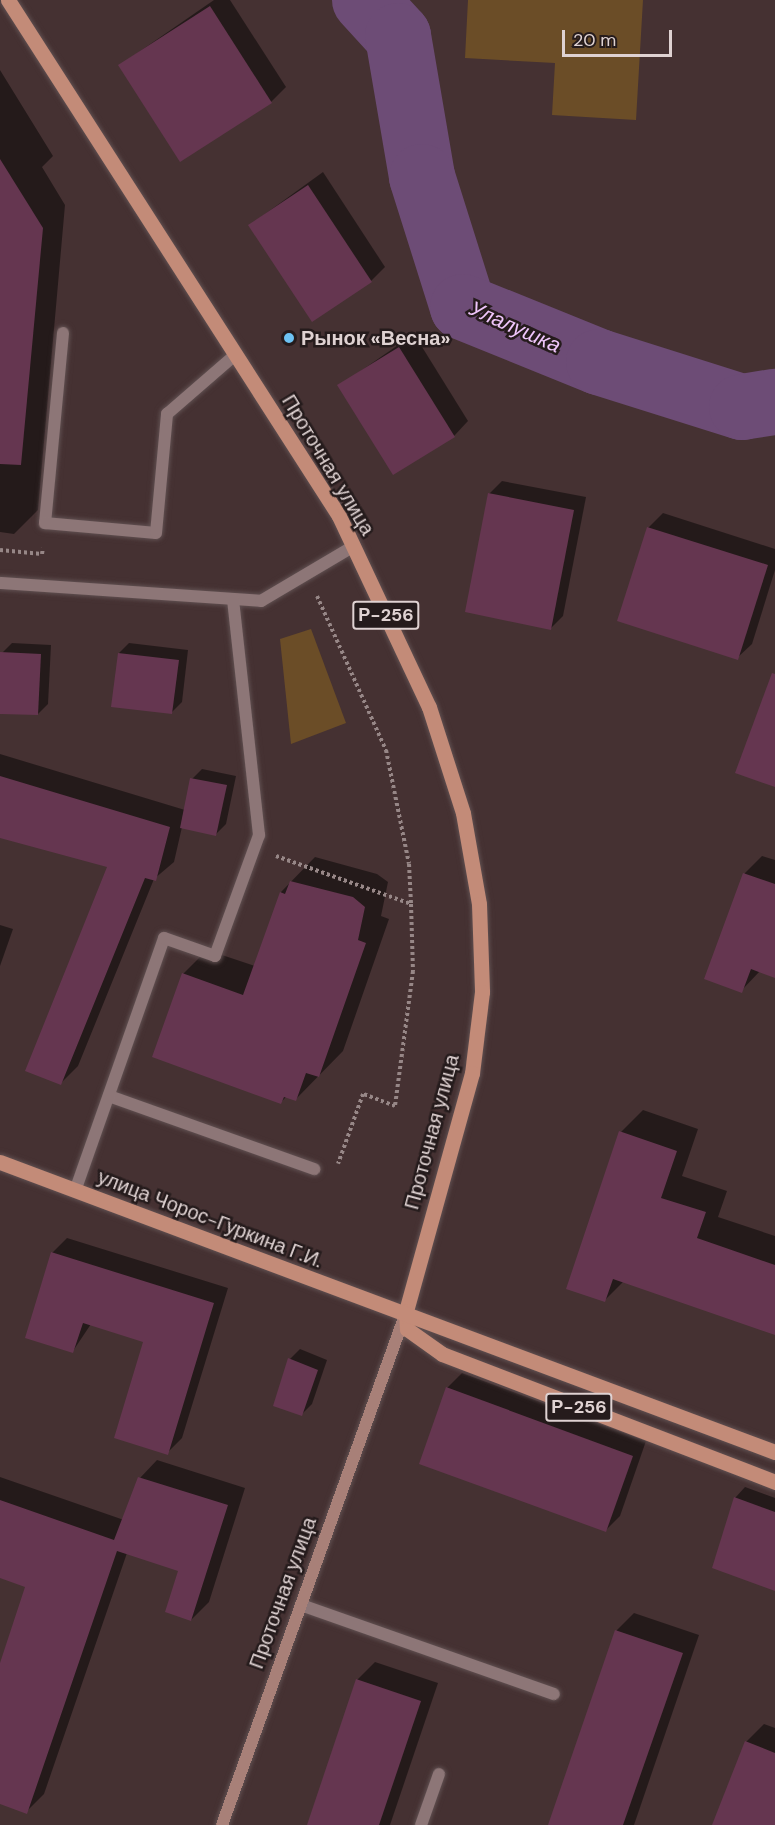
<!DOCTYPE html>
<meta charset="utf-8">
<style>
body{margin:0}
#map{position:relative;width:775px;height:1825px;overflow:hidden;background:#453132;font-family:"DM Sans",sans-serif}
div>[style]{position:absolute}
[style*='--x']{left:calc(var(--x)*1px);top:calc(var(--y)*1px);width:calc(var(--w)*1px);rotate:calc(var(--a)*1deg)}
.green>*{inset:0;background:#6b4d27}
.shadow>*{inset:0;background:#0007}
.river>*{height:66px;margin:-33px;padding:0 33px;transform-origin:33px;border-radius:33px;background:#6d4c76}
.building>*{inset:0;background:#653650}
.path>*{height:4px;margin-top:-2px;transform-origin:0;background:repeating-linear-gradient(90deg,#978787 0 3px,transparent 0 6px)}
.roads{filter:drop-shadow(0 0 2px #605051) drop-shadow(0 0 2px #605051)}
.lane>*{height:12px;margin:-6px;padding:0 6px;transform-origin:6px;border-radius:6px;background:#8d7677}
.secondary>*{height:12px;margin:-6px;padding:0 6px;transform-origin:6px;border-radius:6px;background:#a88078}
.primary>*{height:15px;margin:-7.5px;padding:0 7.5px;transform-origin:7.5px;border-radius:7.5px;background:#c38b78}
.dots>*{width:16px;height:16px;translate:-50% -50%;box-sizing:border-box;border:3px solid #251b1c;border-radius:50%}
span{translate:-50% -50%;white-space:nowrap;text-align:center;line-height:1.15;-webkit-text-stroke:5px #251b1c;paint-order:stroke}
.shield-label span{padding:2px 4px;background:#251b1c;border:2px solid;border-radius:4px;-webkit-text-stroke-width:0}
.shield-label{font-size:18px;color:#dfd2d2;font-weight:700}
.poi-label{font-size:20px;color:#dfd2d2;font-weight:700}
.left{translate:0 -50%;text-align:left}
.street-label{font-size:20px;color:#dfd2d2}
.water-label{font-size:21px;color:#f0c6fc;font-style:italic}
.scale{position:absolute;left:562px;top:30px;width:110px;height:27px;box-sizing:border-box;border:3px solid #dfd2d2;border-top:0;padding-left:8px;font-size:18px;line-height:21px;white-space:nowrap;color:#dfd2d2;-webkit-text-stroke:4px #251b1c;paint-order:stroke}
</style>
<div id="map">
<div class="green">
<div style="clip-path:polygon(468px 0,643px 0,636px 120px,552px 115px,555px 63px,465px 58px)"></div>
<div style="clip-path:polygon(311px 629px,346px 723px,291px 744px,280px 639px)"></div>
</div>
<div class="shadow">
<div style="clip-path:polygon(214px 0,230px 0,286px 87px,271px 102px,120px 65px)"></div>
<div style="clip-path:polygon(0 70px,53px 156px,42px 167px,65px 205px,38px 510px,14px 534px,0 532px)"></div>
<div style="clip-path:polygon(323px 172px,385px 267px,371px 281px,250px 225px)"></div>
<div style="clip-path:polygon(414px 334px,468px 421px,454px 436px,339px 386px)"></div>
<div style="clip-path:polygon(502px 481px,586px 497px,563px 616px,551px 628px,489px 494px)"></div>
<div style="clip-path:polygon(663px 513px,775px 549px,775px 570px,752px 644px,737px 658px,648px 528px)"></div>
<div style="clip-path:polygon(12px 643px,51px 645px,48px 704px,38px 714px,0 712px,2px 653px)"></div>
<div style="clip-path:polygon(129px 643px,188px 650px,182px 702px,172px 712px,119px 653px)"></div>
<div style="clip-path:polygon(0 754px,185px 810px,192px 779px,202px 769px,236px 776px,226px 824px,216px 834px,182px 827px,174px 862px,154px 879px,78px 1066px,61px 1083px,109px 866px,0 836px)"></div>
<div style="clip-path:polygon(762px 856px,775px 860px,775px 976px,760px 971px,741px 991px,706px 978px,745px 873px)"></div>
<div style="clip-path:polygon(315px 857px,377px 874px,388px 882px,381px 916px,389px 919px,343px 1051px,296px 1099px,287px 1096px,281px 1102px,183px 974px,207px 950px,255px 966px,281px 892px)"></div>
<div style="clip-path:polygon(0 925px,13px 929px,0 966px)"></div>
<div style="clip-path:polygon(643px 1110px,698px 1129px,682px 1176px,727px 1191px,718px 1217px,775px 1236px,775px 1333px,624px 1281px,604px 1301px,621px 1132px)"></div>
<div style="clip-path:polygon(67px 1238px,228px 1288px,182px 1438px,167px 1453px,145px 1341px,91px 1324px,73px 1351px,52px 1253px)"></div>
<div style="clip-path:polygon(300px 1349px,327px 1360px,312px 1404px,302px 1414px,290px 1359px)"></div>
<div style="clip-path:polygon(462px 1373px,646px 1441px,620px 1516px,606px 1530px,447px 1388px)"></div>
<div style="clip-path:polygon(157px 1460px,245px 1488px,209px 1602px,191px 1620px,179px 1570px,127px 1553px,44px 1794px,26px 1812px,0 1802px,0 1667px,27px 1586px,0 1576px,0 1477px,124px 1520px,140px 1478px)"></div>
<div style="clip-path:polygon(745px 1487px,775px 1498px,775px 1590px,735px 1498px)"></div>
<div style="clip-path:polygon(634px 1613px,699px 1635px,634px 1825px,550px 1825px,617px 1630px)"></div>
<div style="clip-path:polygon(375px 1662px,438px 1683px,390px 1825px,308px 1825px,357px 1680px)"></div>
<div style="clip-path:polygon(764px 1724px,775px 1728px,775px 1825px,727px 1825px,746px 1742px)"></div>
</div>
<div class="river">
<div style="--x:365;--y:0;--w:49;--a:47.5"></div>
<div style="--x:398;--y:36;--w:143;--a:80.3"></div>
<div style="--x:422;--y:177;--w:136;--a:72.5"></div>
<div style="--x:463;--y:307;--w:147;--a:22"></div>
<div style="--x:599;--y:362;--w:150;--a:17.5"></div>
<div style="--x:742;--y:407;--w:33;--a:-9"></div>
</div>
<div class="building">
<div style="clip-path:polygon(210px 6px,272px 103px,180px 162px,118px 65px)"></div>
<div style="clip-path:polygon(0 159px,43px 228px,21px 465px,0 464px)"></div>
<div style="clip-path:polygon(308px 185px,372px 282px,312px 322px,248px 225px)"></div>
<div style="clip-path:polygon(399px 347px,455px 437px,393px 475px,337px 385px)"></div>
<div style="clip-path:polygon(488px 493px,574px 510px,551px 630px,465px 612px)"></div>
<div style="clip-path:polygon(647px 527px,768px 565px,738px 660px,617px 621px)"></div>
<div style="clip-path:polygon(0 652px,41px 654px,38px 715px,0 714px)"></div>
<div style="clip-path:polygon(118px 653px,179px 660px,172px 714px,111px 707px)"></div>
<div style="clip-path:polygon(772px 673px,775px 674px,775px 787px,735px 773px)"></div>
<div style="clip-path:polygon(0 776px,170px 827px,156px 881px,145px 878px,61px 1085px,25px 1071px,107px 867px,0 838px)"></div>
<div style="clip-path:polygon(190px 778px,227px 785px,216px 836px,180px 828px)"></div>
<div style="clip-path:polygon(743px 873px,775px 884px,775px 978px,751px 969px,742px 993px,704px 979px)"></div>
<div style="clip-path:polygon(290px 881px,353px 897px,365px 907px,358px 940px,366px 943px,319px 1077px,306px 1073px,296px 1101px,284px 1097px,281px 1104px,152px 1057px,182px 973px,243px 995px,280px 892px,285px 894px)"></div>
<div style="clip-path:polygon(619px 1131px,677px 1151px,661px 1198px,706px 1212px,697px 1238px,775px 1265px,775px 1335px,613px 1279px,605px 1302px,566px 1289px)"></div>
<div style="clip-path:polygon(51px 1252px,214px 1303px,168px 1455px,114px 1438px,143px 1342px,83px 1323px,73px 1353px,25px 1338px)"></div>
<div style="clip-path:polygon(288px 1358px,318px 1370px,302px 1416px,273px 1406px)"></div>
<div style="clip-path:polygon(446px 1387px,633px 1456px,606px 1532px,419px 1464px)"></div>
<div style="clip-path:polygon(138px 1477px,228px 1505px,191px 1621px,165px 1612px,178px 1571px,117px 1551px,27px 1814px,0 1804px,0 1663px,25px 1587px,0 1578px,0 1500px,114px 1540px)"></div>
<div style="clip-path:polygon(734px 1497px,775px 1512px,775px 1591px,712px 1568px)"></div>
<div style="clip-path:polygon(615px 1630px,683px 1653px,623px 1825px,548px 1825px)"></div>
<div style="clip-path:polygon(356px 1679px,421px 1701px,379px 1825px,307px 1825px)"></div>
<div style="clip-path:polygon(745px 1741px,775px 1753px,775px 1825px,712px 1825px)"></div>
</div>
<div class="path">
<div style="--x:0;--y:550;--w:42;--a:5.4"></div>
<div style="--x:42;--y:554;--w:6;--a:-81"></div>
<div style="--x:317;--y:596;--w:169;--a:65.9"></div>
<div style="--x:386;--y:750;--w:116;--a:78.6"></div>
<div style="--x:409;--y:864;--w:40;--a:87.1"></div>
<div style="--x:411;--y:904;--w:67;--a:88.3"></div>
<div style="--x:413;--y:971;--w:136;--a:97.6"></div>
<div style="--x:395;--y:1106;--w:34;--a:-159"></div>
<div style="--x:363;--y:1094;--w:74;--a:109.7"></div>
<div style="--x:276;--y:856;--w:143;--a:19.6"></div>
</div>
<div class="roads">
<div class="lane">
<div style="--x:63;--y:333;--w:191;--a:95.4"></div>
<div style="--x:45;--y:523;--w:111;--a:5.1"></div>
<div style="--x:156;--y:533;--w:120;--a:-84.7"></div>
<div style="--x:167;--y:414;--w:90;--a:-40.9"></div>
<div style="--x:0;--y:583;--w:262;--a:3.9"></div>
<div style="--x:261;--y:601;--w:108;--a:-30.6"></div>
<div style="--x:109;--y:1096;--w:218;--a:19.6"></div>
<div style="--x:75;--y:1191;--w:268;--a:-70.6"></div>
<div style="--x:164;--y:938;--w:54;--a:19.4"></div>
<div style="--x:215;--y:956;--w:129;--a:-70"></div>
<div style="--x:259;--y:835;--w:237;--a:-96.3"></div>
<div style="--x:301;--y:1605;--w:268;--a:19.4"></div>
<div style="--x:421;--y:1825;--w:54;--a:-70.6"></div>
</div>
<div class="secondary">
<div style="--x:222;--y:1825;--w:542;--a:-70.26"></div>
</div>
<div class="primary">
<div style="--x:8;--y:0;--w:613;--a:57.32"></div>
<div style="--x:339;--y:516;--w:211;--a:64.8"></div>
<div style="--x:429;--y:707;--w:111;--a:72.2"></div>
<div style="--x:463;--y:813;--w:92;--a:80"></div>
<div style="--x:479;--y:904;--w:88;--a:88"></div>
<div style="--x:482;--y:992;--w:82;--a:97"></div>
<div style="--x:472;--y:1073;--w:247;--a:105.5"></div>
<div style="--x:406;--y:1311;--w:18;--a:87"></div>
<div style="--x:407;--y:1329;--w:43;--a:35.5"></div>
<div style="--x:442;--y:1354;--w:357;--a:21"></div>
<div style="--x:0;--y:1162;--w:827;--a:20.52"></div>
</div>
</div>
<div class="dots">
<div style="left:289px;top:338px;background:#6dc2f3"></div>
</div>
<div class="shield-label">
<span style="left:386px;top:615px">Р-256</span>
<span style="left:579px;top:1407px">Р-256</span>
</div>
<div class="poi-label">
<span class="left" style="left:301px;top:338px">Рынок «Весна»</span>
</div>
<div class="street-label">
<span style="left:328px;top:465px;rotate:59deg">Проточная улица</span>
<span style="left:432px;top:1132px;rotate:-75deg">Проточная улица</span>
<span style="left:210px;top:1219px;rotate:21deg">улица Чорос-Гуркина Г.И.</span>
<span style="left:283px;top:1593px;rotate:-70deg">Проточная улица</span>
</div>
<div class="water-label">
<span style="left:515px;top:327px;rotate:24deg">Улалушка</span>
</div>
<div class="scale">20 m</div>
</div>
